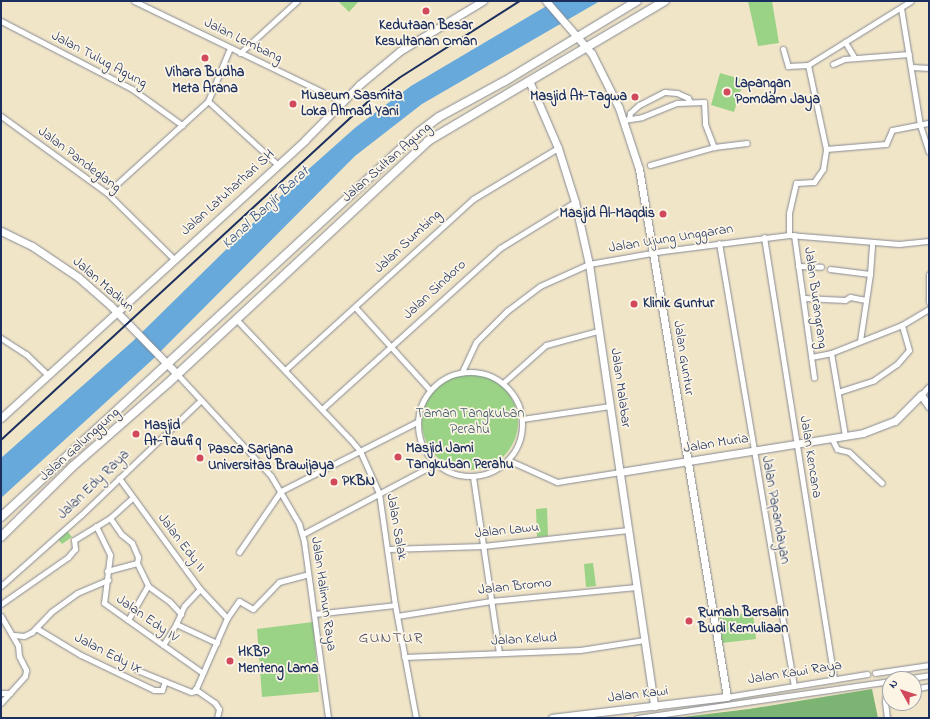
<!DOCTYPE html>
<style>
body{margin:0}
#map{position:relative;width:930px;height:719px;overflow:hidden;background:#f1e5c8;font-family:"Indie Flower",sans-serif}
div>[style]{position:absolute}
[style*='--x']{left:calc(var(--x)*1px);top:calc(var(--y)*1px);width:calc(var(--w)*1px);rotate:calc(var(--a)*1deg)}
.green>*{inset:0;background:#9bd386}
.round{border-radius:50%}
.forest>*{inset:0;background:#7cb573}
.water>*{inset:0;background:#67a9db}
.roads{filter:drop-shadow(0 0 1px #868a93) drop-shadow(0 0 1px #868a93)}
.street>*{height:5px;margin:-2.5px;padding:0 2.5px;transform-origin:2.5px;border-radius:2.5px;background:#fff}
.street>.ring{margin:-2.5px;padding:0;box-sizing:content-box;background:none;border:5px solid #fff;border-radius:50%}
.secondary>*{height:7px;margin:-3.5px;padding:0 3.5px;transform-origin:3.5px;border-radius:3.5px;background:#fff}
.primary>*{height:8px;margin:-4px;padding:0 4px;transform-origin:4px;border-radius:4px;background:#fff}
.rail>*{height:2px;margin:-1px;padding:0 1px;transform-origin:1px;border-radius:1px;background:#1b2f5e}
.dots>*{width:11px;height:11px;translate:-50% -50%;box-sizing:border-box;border:2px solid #fcf5e5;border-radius:50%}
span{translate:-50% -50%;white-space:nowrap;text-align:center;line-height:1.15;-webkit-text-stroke:3.5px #fcf5e5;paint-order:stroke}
.poi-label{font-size:14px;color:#1b2f5e;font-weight:700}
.left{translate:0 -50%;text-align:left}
.right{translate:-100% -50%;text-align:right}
.street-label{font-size:14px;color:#1b2f5e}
.park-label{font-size:14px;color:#3b5868}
.water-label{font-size:15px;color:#325484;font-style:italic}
.quarter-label{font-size:16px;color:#565569;letter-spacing:1px}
.frame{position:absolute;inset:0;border:2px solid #1b2f5e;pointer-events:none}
.north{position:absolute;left:882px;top:671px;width:40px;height:40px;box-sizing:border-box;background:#fcf5e5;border:1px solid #a2a6af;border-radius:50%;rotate:309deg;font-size:11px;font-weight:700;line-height:16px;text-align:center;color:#1b2f5e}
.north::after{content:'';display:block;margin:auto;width:14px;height:18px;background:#d1495b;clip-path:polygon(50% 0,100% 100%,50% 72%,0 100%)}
</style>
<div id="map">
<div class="green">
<div style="clip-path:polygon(338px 1px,359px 1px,349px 12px)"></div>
<div style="clip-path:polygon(748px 1px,772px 1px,779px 43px,758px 46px)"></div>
<div style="clip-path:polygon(720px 73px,744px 80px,734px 112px,711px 105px)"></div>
<div class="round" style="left:422px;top:374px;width:96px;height:96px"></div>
<div style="clip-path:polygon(547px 508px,548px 536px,537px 537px,536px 509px)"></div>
<div style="clip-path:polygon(67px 531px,72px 537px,62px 544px,57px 538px)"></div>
<div style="clip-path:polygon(593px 563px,596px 586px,586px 587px,584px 564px)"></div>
<div style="clip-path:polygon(753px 612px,756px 639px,722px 643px,719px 617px)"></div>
<div style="clip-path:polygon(313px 622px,319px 692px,262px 697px,257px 629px)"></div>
</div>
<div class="forest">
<div style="clip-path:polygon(872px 689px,878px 718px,675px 718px,749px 709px)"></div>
</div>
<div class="water">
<div style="clip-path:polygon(555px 1px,600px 1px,422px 104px,355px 156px,152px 360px,1px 498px,1px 458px,133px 341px,302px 175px,356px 127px,411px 86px)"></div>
</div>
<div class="roads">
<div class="street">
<div style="--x:134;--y:1;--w:230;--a:25.8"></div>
<div style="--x:901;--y:8;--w:119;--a:80.8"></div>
<div style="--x:920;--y:125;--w:28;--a:72"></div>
<div style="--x:1;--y:21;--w:148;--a:27.4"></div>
<div style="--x:132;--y:89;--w:62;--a:35.8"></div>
<div style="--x:845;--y:42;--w:17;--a:59"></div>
<div style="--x:783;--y:49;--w:18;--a:74"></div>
<div style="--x:788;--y:66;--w:20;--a:-3"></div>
<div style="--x:808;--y:65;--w:121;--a:-31.9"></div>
<div style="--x:240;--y:53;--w:77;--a:-42.4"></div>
<div style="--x:833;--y:64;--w:12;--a:-24"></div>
<div style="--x:844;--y:59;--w:65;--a:-4.4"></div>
<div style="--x:912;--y:67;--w:17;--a:3"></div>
<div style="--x:208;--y:101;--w:95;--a:42.4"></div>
<div style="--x:1;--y:116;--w:131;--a:36"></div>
<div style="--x:107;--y:193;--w:94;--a:44.6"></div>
<div style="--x:629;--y:119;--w:6;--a:-81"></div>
<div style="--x:630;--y:113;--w:12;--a:-42"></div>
<div style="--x:639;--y:105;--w:29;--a:-27"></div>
<div style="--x:665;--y:92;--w:12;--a:5"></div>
<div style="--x:677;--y:93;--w:12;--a:24"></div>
<div style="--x:688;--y:98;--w:4;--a:63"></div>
<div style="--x:624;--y:120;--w:18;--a:-9"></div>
<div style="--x:642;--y:117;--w:38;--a:-22"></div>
<div style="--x:677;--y:103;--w:27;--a:-2"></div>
<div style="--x:704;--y:102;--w:22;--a:87"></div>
<div style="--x:705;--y:124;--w:25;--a:69"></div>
<div style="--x:826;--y:149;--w:60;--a:-4.8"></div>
<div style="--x:886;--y:144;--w:15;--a:-67"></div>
<div style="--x:892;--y:130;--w:38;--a:-11"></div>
<div style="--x:650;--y:165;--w:66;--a:-15.7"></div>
<div style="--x:714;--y:147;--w:33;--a:-7"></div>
<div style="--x:107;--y:193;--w:137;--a:-42.3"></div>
<div style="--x:208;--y:101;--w:57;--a:-67.5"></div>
<div style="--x:789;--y:235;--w:22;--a:-90"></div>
<div style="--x:789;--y:213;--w:31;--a:-77"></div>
<div style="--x:796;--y:183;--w:18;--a:-3"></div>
<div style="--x:814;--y:182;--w:16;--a:-55"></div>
<div style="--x:823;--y:169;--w:20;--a:-81"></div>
<div style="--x:826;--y:149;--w:86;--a:-102.1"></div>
<div style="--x:794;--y:235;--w:144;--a:82"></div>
<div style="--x:764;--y:237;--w:448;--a:81"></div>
<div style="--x:719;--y:243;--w:449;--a:80.4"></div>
<div style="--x:798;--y:266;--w:23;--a:2"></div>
<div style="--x:830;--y:269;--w:40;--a:7.1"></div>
<div style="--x:929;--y:274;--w:28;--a:90"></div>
<div style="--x:804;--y:298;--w:41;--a:2.8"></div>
<div style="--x:845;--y:300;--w:6;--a:-31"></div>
<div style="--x:850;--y:297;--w:16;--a:11"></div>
<div style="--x:355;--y:307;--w:112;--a:47.9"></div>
<div style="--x:235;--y:318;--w:167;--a:46.5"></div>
<div style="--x:350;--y:439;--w:16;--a:50"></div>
<div style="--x:360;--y:451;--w:46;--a:65.7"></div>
<div style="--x:379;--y:493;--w:113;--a:81.9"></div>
<div style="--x:395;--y:605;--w:115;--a:79.5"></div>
<div style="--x:1;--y:338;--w:30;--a:33"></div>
<div style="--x:26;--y:354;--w:30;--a:44"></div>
<div style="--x:860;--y:341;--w:68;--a:-81.5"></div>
<div style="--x:870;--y:274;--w:32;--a:-86"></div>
<div style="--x:831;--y:353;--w:84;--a:80.4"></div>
<div style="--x:811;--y:357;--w:20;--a:-11"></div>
<div style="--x:831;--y:353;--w:76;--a:-21.5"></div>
<div style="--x:902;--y:325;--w:31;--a:-31"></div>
<div style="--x:285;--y:370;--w:254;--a:-42.3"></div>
<div style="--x:473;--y:199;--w:99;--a:-31"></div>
<div class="ring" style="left:418px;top:372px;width:99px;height:99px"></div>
<div style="--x:462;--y:372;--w:33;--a:-65"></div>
<div style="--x:476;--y:342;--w:44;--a:-45"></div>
<div style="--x:507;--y:311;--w:41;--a:-37.1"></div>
<div style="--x:540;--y:286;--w:54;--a:-24.2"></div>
<div style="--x:589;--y:264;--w:75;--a:-10"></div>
<div style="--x:663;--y:251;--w:127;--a:-7.2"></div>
<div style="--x:789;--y:235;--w:110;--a:4.7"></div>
<div style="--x:899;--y:244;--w:30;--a:-6"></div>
<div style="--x:177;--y:374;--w:139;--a:47.3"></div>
<div style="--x:271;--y:476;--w:56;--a:59.7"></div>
<div style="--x:299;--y:524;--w:19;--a:74"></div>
<div style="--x:304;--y:542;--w:178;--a:82.2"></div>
<div style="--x:503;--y:383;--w:57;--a:-41.5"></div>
<div style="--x:546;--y:345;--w:54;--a:-15.1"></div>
<div style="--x:838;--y:392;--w:38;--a:-18"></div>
<div style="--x:874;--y:380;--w:28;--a:-35"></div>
<div style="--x:897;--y:364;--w:18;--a:-49"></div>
<div style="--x:909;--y:350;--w:26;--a:-106"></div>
<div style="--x:921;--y:395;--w:12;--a:-48"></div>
<div style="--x:322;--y:409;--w:240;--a:-42.1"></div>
<div style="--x:500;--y:248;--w:88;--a:-31.5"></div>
<div style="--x:522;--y:419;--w:89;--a:-8.4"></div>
<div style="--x:832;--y:439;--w:11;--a:63"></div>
<div style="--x:837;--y:449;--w:12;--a:14"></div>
<div style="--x:849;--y:452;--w:45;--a:43.2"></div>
<div style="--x:508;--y:460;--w:54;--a:24.2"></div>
<div style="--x:557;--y:482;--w:64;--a:-9"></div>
<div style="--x:473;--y:477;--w:178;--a:81.6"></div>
<div style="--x:119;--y:478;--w:137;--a:53.9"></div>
<div style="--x:200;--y:589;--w:40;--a:47"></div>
<div style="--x:110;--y:518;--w:19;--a:55"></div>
<div style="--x:121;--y:534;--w:14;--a:39"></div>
<div style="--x:132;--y:543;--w:15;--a:67"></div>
<div style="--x:138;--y:557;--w:6;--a:99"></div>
<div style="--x:137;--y:563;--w:25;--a:64"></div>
<div style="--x:148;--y:586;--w:26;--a:36"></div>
<div style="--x:169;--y:601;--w:18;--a:47"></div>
<div style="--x:96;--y:526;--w:32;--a:64"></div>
<div style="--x:110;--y:555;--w:48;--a:97.1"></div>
<div style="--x:104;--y:603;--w:121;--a:35.3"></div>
<div style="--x:303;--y:534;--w:149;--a:-27.9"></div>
<div style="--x:388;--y:549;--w:95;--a:-1.8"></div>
<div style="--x:483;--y:546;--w:146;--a:-6.3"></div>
<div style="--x:239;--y:552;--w:74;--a:-55.5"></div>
<div style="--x:281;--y:491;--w:153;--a:-26.9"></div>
<div style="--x:107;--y:571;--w:31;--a:-15"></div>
<div style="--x:1;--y:586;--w:107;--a:-41.6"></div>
<div style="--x:81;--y:515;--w:166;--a:-43.8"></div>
<div style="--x:200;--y:589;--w:23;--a:133"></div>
<div style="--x:184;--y:606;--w:20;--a:114"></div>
<div style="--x:176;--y:624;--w:45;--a:24.9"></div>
<div style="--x:1;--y:604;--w:82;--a:-35"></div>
<div style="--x:68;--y:557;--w:11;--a:-49"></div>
<div style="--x:75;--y:549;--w:9;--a:-96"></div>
<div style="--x:74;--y:540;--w:42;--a:-31.4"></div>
<div style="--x:110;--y:518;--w:30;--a:-42"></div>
<div style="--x:314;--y:614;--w:81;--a:-6.3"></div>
<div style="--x:1;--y:616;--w:34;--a:60"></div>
<div style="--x:18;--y:645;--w:11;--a:85"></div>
<div style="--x:19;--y:656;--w:16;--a:63"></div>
<div style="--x:26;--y:670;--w:6;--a:99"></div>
<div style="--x:25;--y:676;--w:36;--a:132"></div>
<div style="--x:397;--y:616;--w:95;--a:-9.1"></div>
<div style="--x:491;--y:601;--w:146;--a:-5.5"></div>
<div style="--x:128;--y:620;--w:39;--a:-60"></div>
<div style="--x:36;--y:628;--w:52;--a:31"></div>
<div style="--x:81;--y:655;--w:81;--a:25.6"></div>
<div style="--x:154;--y:690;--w:8;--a:0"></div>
<div style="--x:162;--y:690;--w:9;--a:-72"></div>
<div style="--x:14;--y:635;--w:10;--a:6"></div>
<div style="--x:24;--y:636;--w:9;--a:-27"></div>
<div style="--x:32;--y:632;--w:28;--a:-46"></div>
<div style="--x:51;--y:612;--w:32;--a:-36"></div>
<div style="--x:77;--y:593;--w:34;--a:-23"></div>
<div style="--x:163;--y:645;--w:25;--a:-58"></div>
<div style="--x:404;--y:657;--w:176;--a:-2.3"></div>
<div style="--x:580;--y:650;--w:65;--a:-8.9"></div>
<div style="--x:137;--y:670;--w:58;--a:22.2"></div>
<div style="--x:191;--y:692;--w:4;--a:-14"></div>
<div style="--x:195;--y:691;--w:80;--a:-66.3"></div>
<div style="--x:227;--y:618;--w:21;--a:-55"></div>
<div style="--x:239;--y:601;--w:16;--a:30"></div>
<div style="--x:253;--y:609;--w:37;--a:-46"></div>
<div style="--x:279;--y:582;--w:30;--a:-15"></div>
<div style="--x:875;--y:673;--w:55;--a:-8.4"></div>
<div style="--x:905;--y:679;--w:24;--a:-9"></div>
<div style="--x:195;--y:689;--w:24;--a:35"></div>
<div style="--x:215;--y:703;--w:7;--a:56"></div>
<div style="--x:219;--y:709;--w:9;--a:103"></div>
<div style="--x:914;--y:689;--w:15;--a:-11"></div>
<div style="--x:1;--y:693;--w:9;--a:0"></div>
<div style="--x:886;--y:695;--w:13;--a:-90"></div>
<div style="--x:727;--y:697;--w:142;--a:-9.3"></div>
<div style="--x:637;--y:718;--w:256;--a:-8.3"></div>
<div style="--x:887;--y:718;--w:17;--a:-97"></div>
<div style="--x:885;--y:701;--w:6;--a:-81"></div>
<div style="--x:886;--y:695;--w:4;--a:-14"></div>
</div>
<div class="secondary">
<div style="--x:546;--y:1;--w:70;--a:49"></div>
<div style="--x:592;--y:54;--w:60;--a:63.4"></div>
<div style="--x:619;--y:108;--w:64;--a:71.8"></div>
<div style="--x:639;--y:169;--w:535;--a:80.54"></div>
<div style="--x:727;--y:697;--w:176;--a:173.2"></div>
<div style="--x:530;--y:83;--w:71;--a:66.7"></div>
<div style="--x:558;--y:148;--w:57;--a:72.5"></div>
<div style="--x:575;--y:202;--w:64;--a:77.3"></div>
<div style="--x:589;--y:264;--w:447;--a:81.6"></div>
<div style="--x:1;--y:231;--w:34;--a:26"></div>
<div style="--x:32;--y:246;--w:55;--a:34"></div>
<div style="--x:78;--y:277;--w:43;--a:41.2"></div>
<div style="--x:110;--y:305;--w:96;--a:45.8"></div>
<div style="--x:1;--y:418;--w:412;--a:-42.4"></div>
<div style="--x:305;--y:140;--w:77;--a:-45.5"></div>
<div style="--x:359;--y:85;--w:53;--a:-39.7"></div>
<div style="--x:400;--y:51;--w:97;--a:-31.1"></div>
<div style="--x:620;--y:472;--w:246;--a:-9.1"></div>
<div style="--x:863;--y:433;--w:34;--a:-21"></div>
<div style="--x:895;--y:421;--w:37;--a:-45"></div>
<div style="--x:921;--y:395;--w:14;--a:54"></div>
</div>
<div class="primary">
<div style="--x:1;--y:517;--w:568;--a:-42.65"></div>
<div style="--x:419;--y:132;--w:25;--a:-37"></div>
<div style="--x:439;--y:117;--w:75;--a:-28.6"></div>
<div style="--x:505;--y:81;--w:154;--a:-31.2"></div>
<div style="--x:1;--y:537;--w:100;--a:-44.6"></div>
<div style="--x:72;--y:467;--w:128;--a:-41.2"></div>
<div style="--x:168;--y:383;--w:355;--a:-42.9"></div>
<div style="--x:428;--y:141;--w:275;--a:-30.6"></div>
</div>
</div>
<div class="rail">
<div style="--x:1;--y:440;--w:506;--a:-42.68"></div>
<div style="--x:373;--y:97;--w:32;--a:-36"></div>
<div style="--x:399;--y:78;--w:143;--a:-32.5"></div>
</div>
<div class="dots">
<div style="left:426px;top:11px;background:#d1495b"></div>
<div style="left:205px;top:58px;background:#d1495b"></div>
<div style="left:727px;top:92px;background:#d1495b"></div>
<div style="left:635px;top:97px;background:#d1495b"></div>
<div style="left:293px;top:104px;background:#d1495b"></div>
<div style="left:663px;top:214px;background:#d1495b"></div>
<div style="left:634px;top:304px;background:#d1495b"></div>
<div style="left:136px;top:434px;background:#d1495b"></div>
<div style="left:398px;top:457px;background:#d1495b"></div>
<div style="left:200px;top:458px;background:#d1495b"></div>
<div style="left:334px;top:482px;background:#d1495b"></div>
<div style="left:689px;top:621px;background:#d1495b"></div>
<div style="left:230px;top:661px;background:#d1495b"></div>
</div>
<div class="poi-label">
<span style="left:426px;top:34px">Kedutaan Besar<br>Kesultanan Oman</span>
<span style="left:205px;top:81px">Vihara Budha<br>Meta Arana</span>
<span class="left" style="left:735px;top:92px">Lapangan<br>Pomdam Jaya</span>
<span class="left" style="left:301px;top:104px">Museum Sasmita<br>Loka Ahmad Yani</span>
<span class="right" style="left:627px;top:97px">Masjid At-Tagwa</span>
<span class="right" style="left:655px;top:214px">Masjid Al-Maqdis</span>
<span class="left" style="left:643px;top:304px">Klinik Guntur</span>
<span class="left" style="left:144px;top:434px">Masjid<br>At-Taufiq</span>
<span class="left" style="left:406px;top:457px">Masjid Jami<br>Tangkuban Perahu</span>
<span class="left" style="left:208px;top:458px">Pasca Sarjana<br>Universitas Brawijaya</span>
<span class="left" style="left:342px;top:482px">PKBN</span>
<span class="left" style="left:698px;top:621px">Rumah Bersalin<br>Budi Kemuliaan</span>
<span class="left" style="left:238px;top:661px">HKBP<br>Menteng Lama</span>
</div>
<div class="street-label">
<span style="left:243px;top:41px;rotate:26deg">Jalan Lembang</span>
<span style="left:99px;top:60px;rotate:28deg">Jalan Tulug Agung</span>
<span style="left:79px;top:160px;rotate:37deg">Jalan Pandeglang</span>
<span style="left:387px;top:163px;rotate:-41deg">Jalan Sultan Agung</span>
<span style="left:228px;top:193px;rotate:-42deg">Jalan Latuharhari SH</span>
<span style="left:671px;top:239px;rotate:-9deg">Jalan Ujung Unggaran</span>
<span style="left:408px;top:242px;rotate:-43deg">Jalan Sumbing</span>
<span style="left:103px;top:285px;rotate:41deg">Jalan Madiun</span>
<span style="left:435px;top:290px;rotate:-43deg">Jalan Sindoro</span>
<span style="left:815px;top:298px;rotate:82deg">Jalan Burangrang</span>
<span style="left:683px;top:358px;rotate:81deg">Jalan Guntur</span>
<span style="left:620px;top:388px;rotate:82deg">Jalan Malabar</span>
<span style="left:716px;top:444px;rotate:-9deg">Jalan Muria</span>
<span style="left:80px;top:445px;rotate:-42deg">Jalan Galunggung</span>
<span style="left:810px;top:457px;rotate:81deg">Jalan Kencana</span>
<span style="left:94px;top:485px;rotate:-44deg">Jalan Edy Raya</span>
<span style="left:775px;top:510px;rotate:80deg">Jalan Papandayan</span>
<span style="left:396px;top:527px;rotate:80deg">Jalan Salak</span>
<span style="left:507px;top:531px;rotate:-6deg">Jalan Lawu</span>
<span style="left:181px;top:543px;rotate:53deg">Jalan Edy II</span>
<span style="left:515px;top:587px;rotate:-6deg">Jalan Bromo</span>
<span style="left:323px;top:594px;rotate:82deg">Jalan Halimun Raya</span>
<span style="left:147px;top:619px;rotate:35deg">Jalan Edy IV</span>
<span style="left:524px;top:640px;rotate:-3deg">Jalan Kelud</span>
<span style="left:108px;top:654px;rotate:27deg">Jalan Edy IX</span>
<span style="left:795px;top:673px;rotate:-9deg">Jalan Kawi Raya</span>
<span style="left:638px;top:695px;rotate:-7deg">Jalan Kawi</span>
</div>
<div class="park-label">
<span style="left:470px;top:422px">Taman Tangkuban<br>Perahu</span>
</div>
<div class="water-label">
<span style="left:266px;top:208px;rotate:-43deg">Kanal Banjir Barat</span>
</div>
<div class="quarter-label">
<span style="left:391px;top:638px">GUNTUR</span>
</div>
<div class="frame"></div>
<div class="north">N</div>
</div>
